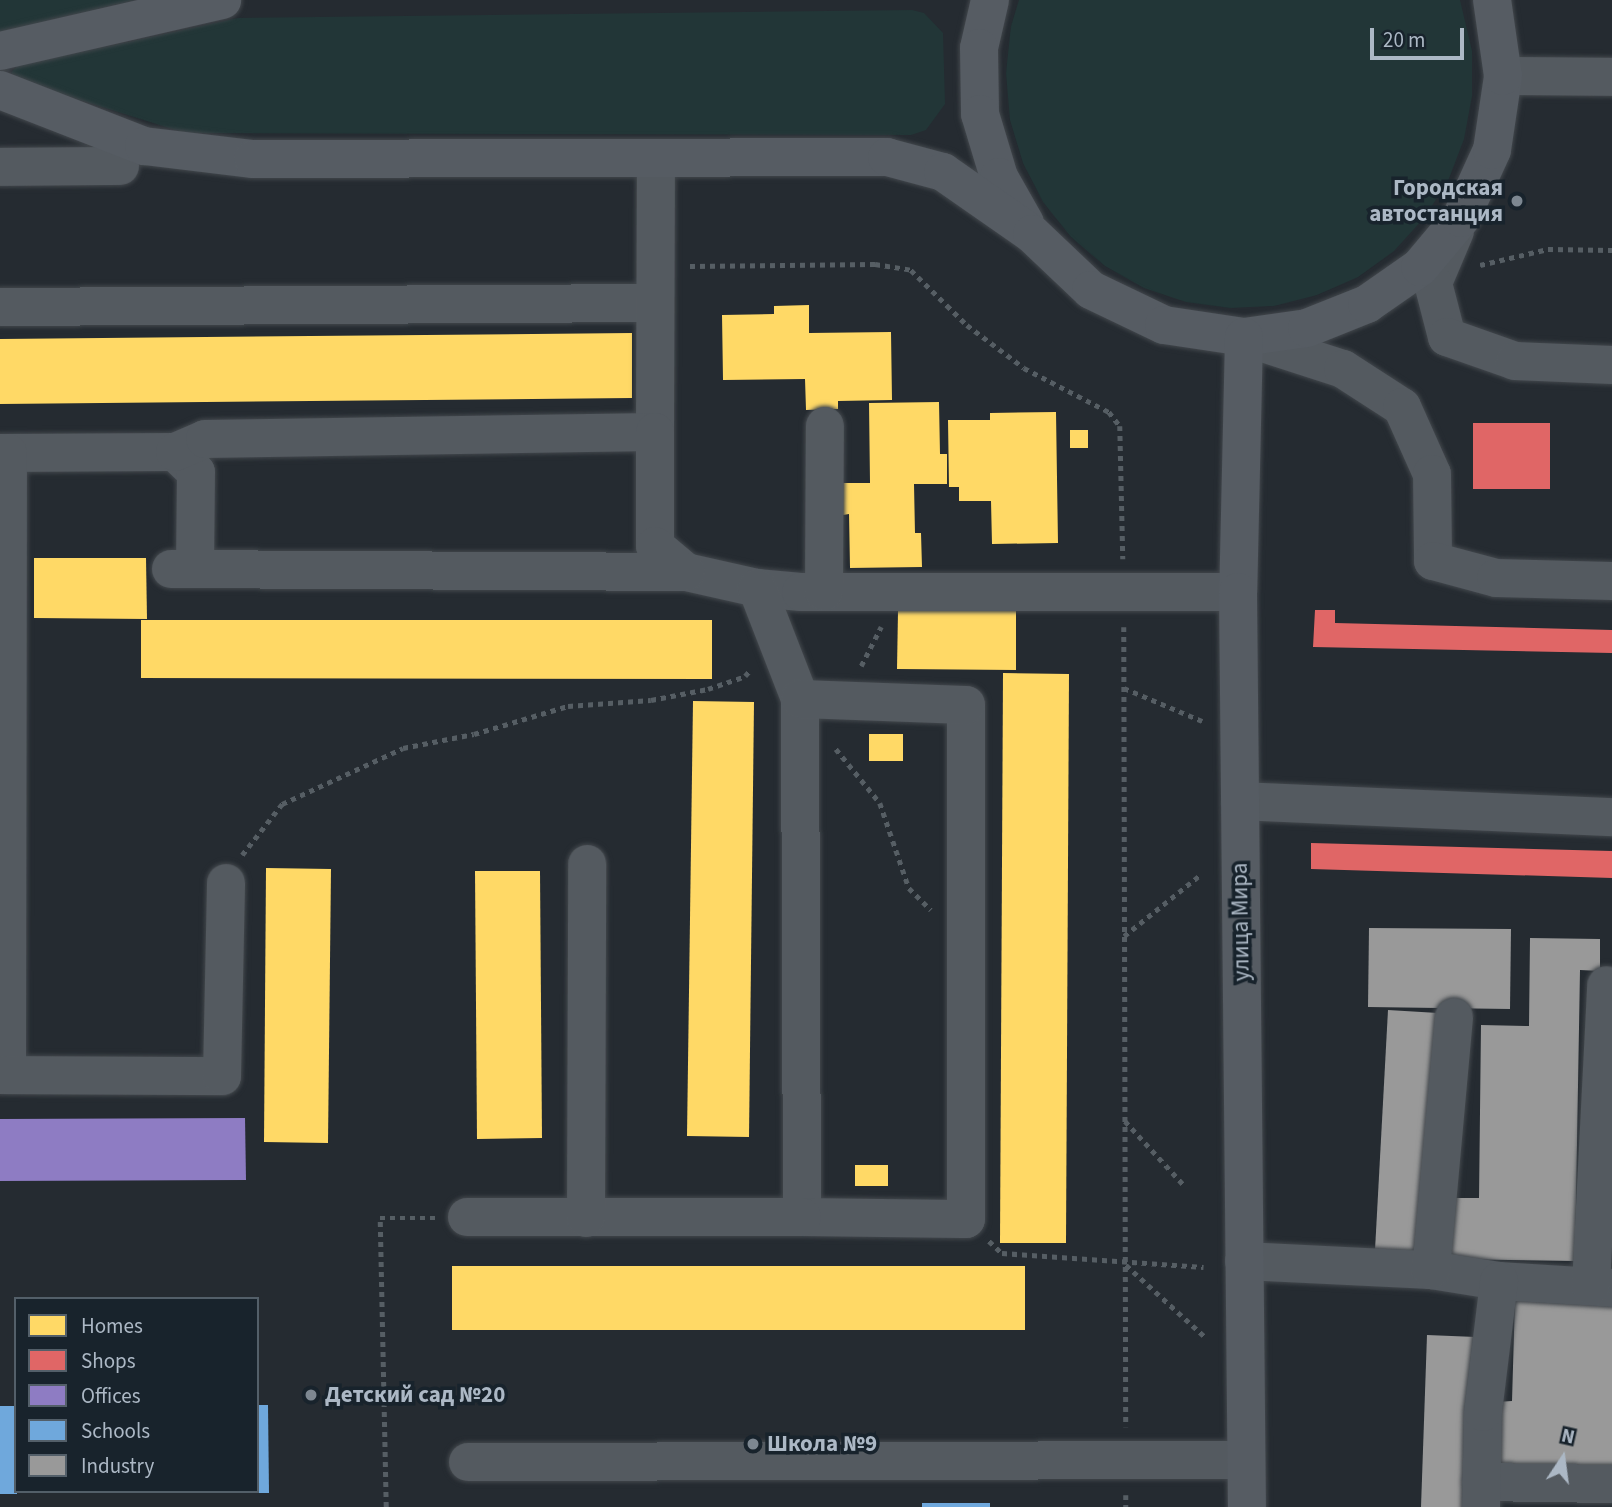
<!DOCTYPE html>
<meta charset="utf-8">
<style>
body{margin:0}
#map{position:relative;width:1612px;height:1507px;overflow:hidden;background:#252b31;font-family:"Source Sans 3",sans-serif}
div>[style]{position:absolute}
[style*='--x']{left:calc(var(--x)*1px);top:calc(var(--y)*1px);width:calc(var(--w)*1px);rotate:calc(var(--a)*1deg)}
.green>*{inset:0;background:#223637}
.homes>*{inset:0;background:#ffd966}
.shops>*{inset:0;background:#e06666}
.offices>*{inset:0;background:#8e7cc3}
.schools>*{inset:0;background:#6fa8dc}
.industry>*{inset:0;background:#999}
.path>*{height:4.5px;margin-top:-2.25px;transform-origin:0;background:repeating-linear-gradient(90deg,#565e64 0 5px,transparent 0 10px)}
.roads{filter:drop-shadow(0 0 2px #42474c) drop-shadow(0 0 2px #42474c)}
.minor>*{height:38px;margin:-19px;padding:0 19px;transform-origin:19px;border-radius:19px;background:#545a60}
.major>*{height:38px;margin:-19px;padding:0 19px;transform-origin:19px;border-radius:19px;background:#565c63}
.dots>*{width:19px;height:19px;translate:-50% -50%;box-sizing:border-box;border:4px solid #18232c;border-radius:50%}
span{translate:-50% -50%;white-space:nowrap;text-align:center;line-height:1.15;-webkit-text-stroke:7px #18232c;paint-order:stroke}
.poi-label{font-size:23px;color:#acb8c5;font-weight:700}
.right{translate:-100% -50%;text-align:right}
.left{translate:0 -50%;text-align:left}
.street-label{font-size:23px;color:#acb8c5}
.legend{position:absolute;left:14px;top:1297px;width:245px;height:196px;box-sizing:border-box;background:#18232c;border:2px solid #535f69;margin:0;padding:9px 12px;list-style:none;font-size:21px;color:#acb8c5}
.legend li{display:flex;align-items:center;gap:14px;height:35px}
.legend b{width:35px;border:2px solid #535f69}
.north{position:absolute;left:1528px;top:1423px;width:70px;height:70px;-webkit-text-stroke:5px #18232c;paint-order:stroke;rotate:13deg;font-size:19px;font-weight:700;line-height:28px;text-align:center;color:#acb8c5}
.north::after{content:'';display:block;margin:auto;width:24px;height:32px;background:#acb8c5;clip-path:polygon(50% 0,100% 100%,50% 72%,0 100%)}
.scale{position:absolute;left:1370px;top:28px;width:94px;height:32px;box-sizing:border-box;border:4px solid #acb8c5;border-top:0;padding-left:9px;font-size:21px;line-height:24px;white-space:nowrap;color:#acb8c5;-webkit-text-stroke:5px #18232c;paint-order:stroke}
</style>
<div id="map">
<div class="green">
<div style="clip-path:polygon(0 0,136px 0,0 32px)"></div>
<div style="clip-path:polygon(1019px 0,1460px 0,1472px 51px,1472px 96px,1464px 139px,1448px 181px,1424px 218px,1394px 251px,1358px 277px,1317px 295px,1274px 306px,1230px 308px,1186px 302px,1144px 288px,1105px 266px,1071px 237px,1043px 202px,1023px 163px,1010px 120px,1006px 73px,1011px 26px)"></div>
<div style="clip-path:polygon(912px 10px,924px 13px,943px 33px,945px 104px,926px 130px,911px 135px,185px 133px,26px 83px,11px 73px,17px 66px,238px 18px)"></div>
</div>
<div class="homes">
<div style="clip-path:polygon(809px 305px,809px 333px,891px 332px,892px 400px,838px 401px,838px 409px,806px 410px,805px 379px,723px 380px,722px 315px,774px 314px,774px 306px)"></div>
<div style="clip-path:polygon(632px 333px,632px 398px,0 404px,0 339px)"></div>
<div style="clip-path:polygon(939px 402px,940px 454px,947px 454px,947px 484px,914px 484px,915px 533px,921px 533px,922px 567px,850px 568px,849px 514px,843px 515px,843px 483px,870px 483px,869px 403px)"></div>
<div style="clip-path:polygon(1056px 412px,1058px 543px,992px 544px,991px 501px,959px 501px,959px 487px,949px 487px,948px 420px,990px 420px,990px 413px)"></div>
<div style="clip-path:polygon(1070px 430px,1088px 430px,1088px 448px,1070px 448px)"></div>
<div style="clip-path:polygon(34px 558px,146px 558px,147px 619px,34px 618px)"></div>
<div style="clip-path:polygon(898px 611px,1016px 611px,1016px 670px,897px 669px)"></div>
<div style="clip-path:polygon(141px 620px,712px 620px,712px 679px,141px 678px)"></div>
<div style="clip-path:polygon(1003px 673px,1069px 674px,1066px 1243px,1000px 1243px)"></div>
<div style="clip-path:polygon(693px 701px,754px 702px,749px 1137px,687px 1136px)"></div>
<div style="clip-path:polygon(869px 734px,903px 734px,903px 761px,869px 761px)"></div>
<div style="clip-path:polygon(266px 868px,331px 869px,328px 1143px,264px 1142px)"></div>
<div style="clip-path:polygon(475px 871px,540px 871px,542px 1138px,477px 1139px)"></div>
<div style="clip-path:polygon(855px 1165px,888px 1165px,888px 1186px,855px 1186px)"></div>
<div style="clip-path:polygon(452px 1266px,1025px 1266px,1025px 1330px,452px 1330px)"></div>
</div>
<div class="shops">
<div style="clip-path:polygon(1473px 423px,1550px 423px,1550px 489px,1473px 489px)"></div>
<div style="clip-path:polygon(1315px 610px,1335px 610px,1335px 623px,1612px 630px,1612px 653px,1313px 647px)"></div>
<div style="clip-path:polygon(1311px 843px,1612px 851px,1612px 878px,1311px 869px)"></div>
</div>
<div class="offices">
<div style="clip-path:polygon(245px 1118px,246px 1180px,0 1181px,0 1119px)"></div>
</div>
<div class="schools">
<div style="clip-path:polygon(257px 1405px,268px 1405px,269px 1493px,257px 1493px)"></div>
<div style="clip-path:polygon(0 1406px,16px 1406px,17px 1494px,0 1494px)"></div>
<div style="clip-path:polygon(922px 1503px,990px 1503px,990px 1507px,922px 1507px)"></div>
</div>
<div class="industry">
<div style="clip-path:polygon(1369px 928px,1511px 929px,1510px 1009px,1368px 1007px)"></div>
<div style="clip-path:polygon(1530px 938px,1600px 939px,1600px 971px,1580px 970px,1575px 1261px,1443px 1259px,1443px 1198px,1479px 1198px,1481px 1025px,1529px 1026px)"></div>
<div style="clip-path:polygon(1388px 1010px,1438px 1013px,1425px 1253px,1375px 1250px)"></div>
<div style="clip-path:polygon(1515px 1297px,1612px 1304px,1612px 1468px,1494px 1466px,1496px 1402px,1512px 1401px)"></div>
<div style="clip-path:polygon(1427px 1335px,1476px 1337px,1471px 1507px,1421px 1507px)"></div>
</div>
<div class="path">
<div style="--x:1480;--y:265;--w:70;--a:-13.2"></div>
<div style="--x:1548;--y:249;--w:64;--a:0.9"></div>
<div style="--x:690;--y:266;--w:185;--a:-0.6"></div>
<div style="--x:875;--y:264;--w:36;--a:9"></div>
<div style="--x:911;--y:270;--w:78;--a:44.5"></div>
<div style="--x:967;--y:325;--w:71;--a:37"></div>
<div style="--x:1024;--y:368;--w:96;--a:27.4"></div>
<div style="--x:1109;--y:412;--w:18;--a:52"></div>
<div style="--x:1120;--y:426;--w:133;--a:88.7"></div>
<div style="--x:1124;--y:627;--w:800;--a:89.86"></div>
<div style="--x:861;--y:666;--w:44;--a:-62.9"></div>
<div style="--x:1124;--y:688;--w:85;--a:22.9"></div>
<div style="--x:836;--y:749;--w:70;--a:50.8"></div>
<div style="--x:880;--y:803;--w:90;--a:71.2"></div>
<div style="--x:909;--y:888;--w:31;--a:45"></div>
<div style="--x:242;--y:855;--w:65;--a:-51.9"></div>
<div style="--x:282;--y:804;--w:133;--a:-24.8"></div>
<div style="--x:403;--y:748;--w:72;--a:-11.2"></div>
<div style="--x:474;--y:734;--w:98;--a:-16.6"></div>
<div style="--x:568;--y:706;--w:83;--a:-4.1"></div>
<div style="--x:651;--y:700;--w:58;--a:-10.9"></div>
<div style="--x:708;--y:689;--w:39;--a:-19"></div>
<div style="--x:745;--y:676;--w:9;--a:-49"></div>
<div style="--x:1124;--y:936;--w:96;--a:-38.7"></div>
<div style="--x:1125;--y:1121;--w:86;--a:47.4"></div>
<div style="--x:989;--y:1241;--w:18;--a:43"></div>
<div style="--x:1002;--y:1253;--w:202;--a:4"></div>
<div style="--x:1126;--y:1265;--w:107;--a:42.3"></div>
<div style="--x:1126;--y:1495;--w:12;--a:90"></div>
<div style="--x:386;--y:1507;--w:289;--a:-91.2"></div>
<div style="--x:380;--y:1218;--w:55;--a:0"></div>
</div>
<div class="roads">
<div class="minor">
<div style="--x:1503;--y:76;--w:109;--a:0.5"></div>
<div style="--x:0;--y:167;--w:120;--a:-0.5"></div>
<div style="--x:1455;--y:231;--w:56;--a:112.9"></div>
<div style="--x:1433;--y:283;--w:56;--a:75.5"></div>
<div style="--x:1447;--y:337;--w:72;--a:19.4"></div>
<div style="--x:1515;--y:361;--w:97;--a:2.4"></div>
<div style="--x:0;--y:307;--w:655;--a:-0.35"></div>
<div style="--x:1244;--y:337;--w:104;--a:17.9"></div>
<div style="--x:1343;--y:369;--w:70;--a:32.8"></div>
<div style="--x:1402;--y:407;--w:73;--a:65.9"></div>
<div style="--x:1432;--y:474;--w:87;--a:89.3"></div>
<div style="--x:1433;--y:561;--w:65;--a:15.1"></div>
<div style="--x:1496;--y:578;--w:116;--a:1.5"></div>
<div style="--x:655;--y:432;--w:272;--a:-89.8"></div>
<div style="--x:175;--y:452;--w:29;--a:44"></div>
<div style="--x:196;--y:472;--w:96;--a:90.6"></div>
<div style="--x:0;--y:453;--w:175;--a:-0.3"></div>
<div style="--x:175;--y:452;--w:33;--a:-23"></div>
<div style="--x:205;--y:439;--w:450;--a:-0.9"></div>
<div style="--x:655;--y:432;--w:114;--a:90"></div>
<div style="--x:655;--y:546;--w:40;--a:40"></div>
<div style="--x:686;--y:572;--w:73;--a:12.7"></div>
<div style="--x:757;--y:588;--w:44;--a:5.2"></div>
<div style="--x:801;--y:592;--w:437;--a:0"></div>
<div style="--x:171;--y:569;--w:515;--a:0.33"></div>
<div style="--x:757;--y:588;--w:119;--a:68.8"></div>
<div style="--x:800;--y:699;--w:518;--a:89.78"></div>
<div style="--x:802;--y:1217;--w:164;--a:0.7"></div>
<div style="--x:966;--y:1219;--w:514;--a:-90"></div>
<div style="--x:966;--y:705;--w:166;--a:-177.9"></div>
<div style="--x:824;--y:592;--w:166;--a:-89.7"></div>
<div style="--x:1240;--y:801;--w:372;--a:2.5"></div>
<div style="--x:0;--y:1075;--w:7;--a:0"></div>
<div style="--x:7;--y:1075;--w:622;--a:-89.91"></div>
<div style="--x:7;--y:1075;--w:215;--a:0.3"></div>
<div style="--x:222;--y:1076;--w:193;--a:-88.8"></div>
<div style="--x:467;--y:1217;--w:335;--a:0"></div>
<div style="--x:586;--y:1218;--w:354;--a:-89.8"></div>
<div style="--x:1244;--y:1261;--w:187;--a:2.8"></div>
<div style="--x:1431;--y:1270;--w:69;--a:9.2"></div>
<div style="--x:1499;--y:1281;--w:113;--a:3.5"></div>
<div style="--x:1431;--y:1270;--w:254;--a:-84.8"></div>
<div style="--x:1591;--y:1286;--w:301;--a:-87.1"></div>
<div style="--x:468;--y:1462;--w:778;--a:-0.15"></div>
<div style="--x:1481;--y:1482;--w:131;--a:0.9"></div>
<div style="--x:1481;--y:1507;--w:95;--a:-88.8"></div>
<div style="--x:1483;--y:1412;--w:132;--a:-83"></div>
</div>
<div class="major">
<div style="--x:990;--y:0;--w:49;--a:102.9"></div>
<div style="--x:979;--y:48;--w:66;--a:89.1"></div>
<div style="--x:980;--y:114;--w:66;--a:73.2"></div>
<div style="--x:999;--y:177;--w:53;--a:60.5"></div>
<div style="--x:0;--y:51;--w:228;--a:-12.9"></div>
<div style="--x:0;--y:90;--w:155;--a:21.3"></div>
<div style="--x:144;--y:146;--w:110;--a:6.8"></div>
<div style="--x:253;--y:159;--w:634;--a:-0.18"></div>
<div style="--x:887;--y:157;--w:58;--a:15"></div>
<div style="--x:943;--y:172;--w:108;--a:34.9"></div>
<div style="--x:1032;--y:234;--w:81;--a:43.5"></div>
<div style="--x:1091;--y:290;--w:81;--a:25.6"></div>
<div style="--x:1164;--y:325;--w:81;--a:8.5"></div>
<div style="--x:1244;--y:337;--w:64;--a:-8.1"></div>
<div style="--x:1307;--y:328;--w:65;--a:-21.8"></div>
<div style="--x:1367;--y:304;--w:65;--a:-34.9"></div>
<div style="--x:1420;--y:267;--w:64;--a:-50.1"></div>
<div style="--x:1461;--y:218;--w:75;--a:-65.5"></div>
<div style="--x:1492;--y:150;--w:75;--a:-81.5"></div>
<div style="--x:1503;--y:76;--w:77;--a:-98.2"></div>
<div style="--x:1244;--y:337;--w:255;--a:91.3"></div>
<div style="--x:1238;--y:592;--w:915;--a:89.44"></div>
</div>
</div>
<div class="dots">
<div style="left:1517px;top:201px;background:#7d8791"></div>
<div style="left:311px;top:1395px;background:#7d8791"></div>
<div style="left:753px;top:1444px;background:#7d8791"></div>
</div>
<div class="poi-label">
<span class="right" style="left:1503px;top:201px">Городская<br>автостанция</span>
<span class="left" style="left:325px;top:1395px">Детский сад №20</span>
<span class="left" style="left:767px;top:1444px">Школа №9</span>
</div>
<div class="street-label">
<span style="left:1241px;top:922px;rotate:-91deg">улица Мира</span>
</div>
<ul class="legend">
<li><b style="height:19px;background:#ffd966"></b>Homes</li>
<li><b style="height:19px;background:#e06666"></b>Shops</li>
<li><b style="height:19px;background:#8e7cc3"></b>Offices</li>
<li><b style="height:19px;background:#6fa8dc"></b>Schools</li>
<li><b style="height:19px;background:#999"></b>Industry</li>
</ul>
<div class="north">N</div>
<div class="scale">20 m</div>
</div>
